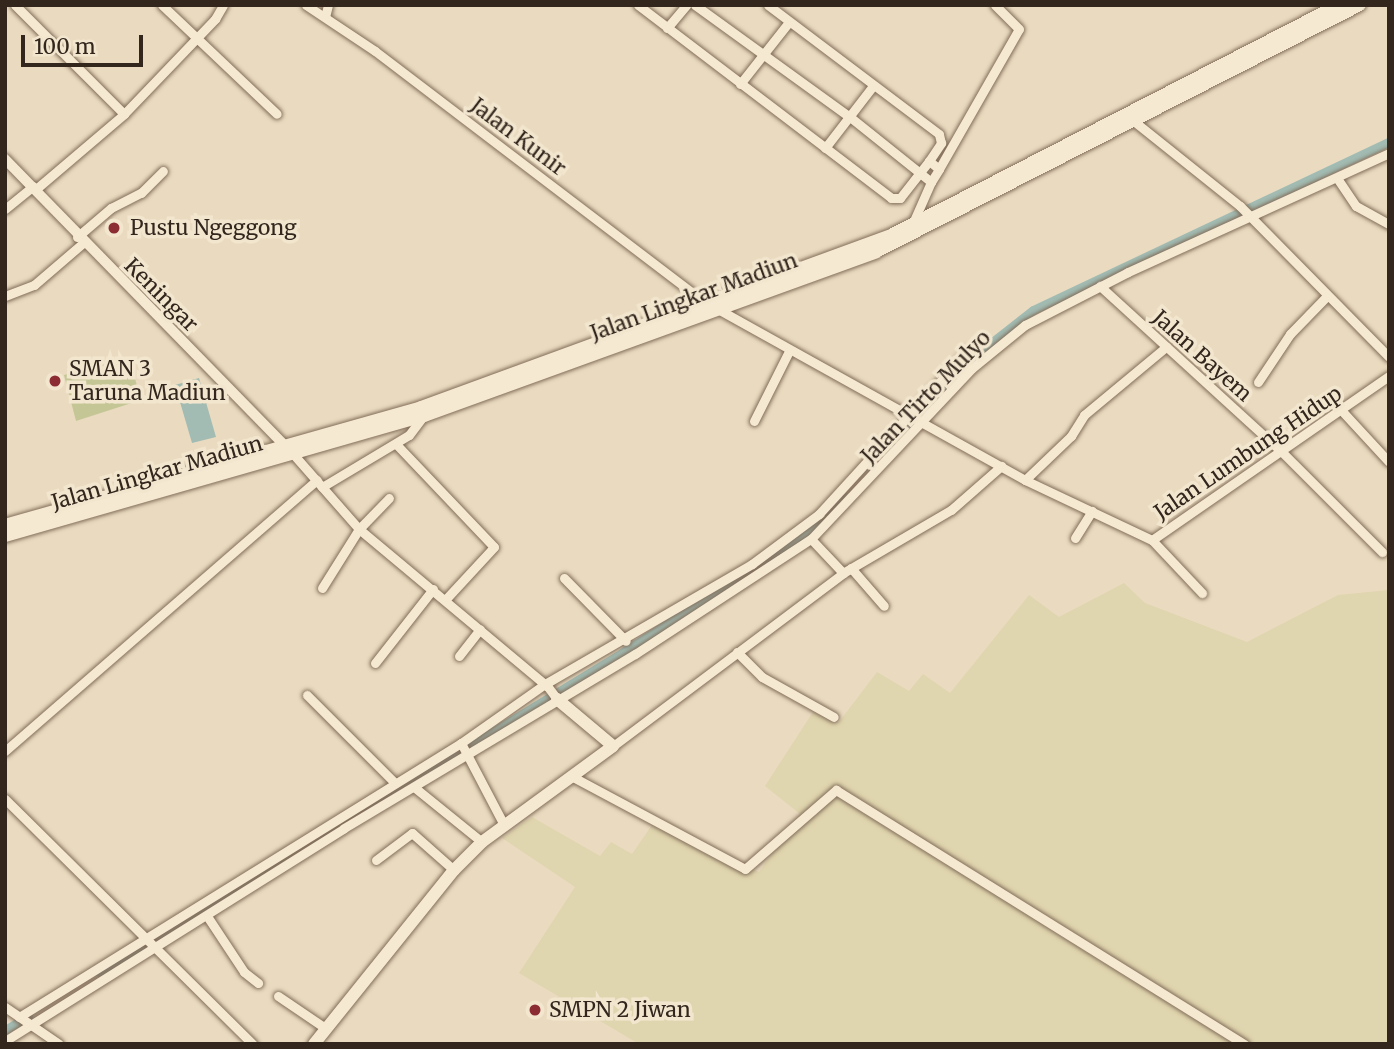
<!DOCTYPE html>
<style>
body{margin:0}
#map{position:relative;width:1394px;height:1049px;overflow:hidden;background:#eadbc0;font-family:Merriweather,serif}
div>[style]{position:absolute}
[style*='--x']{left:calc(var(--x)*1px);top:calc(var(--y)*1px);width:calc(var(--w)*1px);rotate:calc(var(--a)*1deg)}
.farmland>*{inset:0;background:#dfd5ae}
.green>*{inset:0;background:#c4c795}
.water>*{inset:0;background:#a2bcb3}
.canal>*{height:9px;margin:-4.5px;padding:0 4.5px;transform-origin:4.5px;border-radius:4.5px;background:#a2bcb3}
.roads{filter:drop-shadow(0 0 2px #826d59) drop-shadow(0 0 2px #826d59)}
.minor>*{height:9px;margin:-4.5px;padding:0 4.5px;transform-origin:4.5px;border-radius:4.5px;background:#f6e9d2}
.tertiary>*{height:10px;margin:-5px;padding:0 5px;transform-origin:5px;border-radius:5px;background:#f6e9d2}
.secondary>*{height:12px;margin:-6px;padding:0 6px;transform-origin:6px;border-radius:6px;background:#f6e9d2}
.dots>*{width:19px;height:19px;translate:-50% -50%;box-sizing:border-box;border:4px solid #f2e6cf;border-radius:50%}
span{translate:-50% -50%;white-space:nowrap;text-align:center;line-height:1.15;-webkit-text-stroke:7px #f2e6cf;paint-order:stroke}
.street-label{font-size:21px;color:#32261d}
.poi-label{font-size:21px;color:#32261d}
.left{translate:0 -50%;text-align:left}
.frame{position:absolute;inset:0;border:7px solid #32261d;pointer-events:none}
.scale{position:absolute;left:21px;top:35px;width:122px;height:32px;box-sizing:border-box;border:4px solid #32261d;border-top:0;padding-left:9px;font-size:21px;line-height:24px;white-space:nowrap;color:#32261d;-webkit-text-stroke:5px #f2e6cf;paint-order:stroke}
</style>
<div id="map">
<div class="farmland">
<div style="clip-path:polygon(1124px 583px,1145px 603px,1247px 642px,1338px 595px,1389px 590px,1389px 1044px,639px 1044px,519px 973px,575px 887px,502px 838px,532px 817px,600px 856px,611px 842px,632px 854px,652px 825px,759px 872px,800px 814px,765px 786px,813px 712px,839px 722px,877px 672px,909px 691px,923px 674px,950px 693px,1029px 595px,1059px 617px)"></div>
</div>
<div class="green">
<div style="clip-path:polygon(129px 357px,141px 400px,76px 421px,64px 375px)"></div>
</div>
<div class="water">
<div style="clip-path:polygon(199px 378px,216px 437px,192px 443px,175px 385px)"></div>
</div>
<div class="canal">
<div style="--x:905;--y:433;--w:78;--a:-51.2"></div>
<div style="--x:954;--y:372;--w:100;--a:-38.1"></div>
<div style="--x:1033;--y:310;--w:394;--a:-25.3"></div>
<div style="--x:623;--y:652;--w:197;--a:-32.6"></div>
<div style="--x:789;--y:546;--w:74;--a:-41.2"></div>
<div style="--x:99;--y:972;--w:618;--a:-31.38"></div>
<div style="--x:5;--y:1030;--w:27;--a:-31"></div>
</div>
<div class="roads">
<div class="minor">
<div style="--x:15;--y:5;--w:154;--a:45"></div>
<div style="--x:162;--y:5;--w:158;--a:43.5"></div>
<div style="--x:306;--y:5;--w:83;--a:33.7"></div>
<div style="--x:375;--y:51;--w:415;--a:37.3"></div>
<div style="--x:638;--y:5;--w:318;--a:37.3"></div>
<div style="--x:891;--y:198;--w:9;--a:0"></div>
<div style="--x:900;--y:198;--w:47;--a:-51.9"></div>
<div style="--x:695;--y:5;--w:191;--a:35.9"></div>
<div style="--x:850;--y:117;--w:104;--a:38.7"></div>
<div style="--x:931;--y:182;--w:15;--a:-58"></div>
<div style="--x:939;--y:169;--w:13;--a:-141"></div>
<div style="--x:929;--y:161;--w:22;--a:-56"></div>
<div style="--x:941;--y:143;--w:9;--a:-103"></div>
<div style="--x:939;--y:134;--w:214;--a:-143"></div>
<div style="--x:325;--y:17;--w:12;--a:-76"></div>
<div style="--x:667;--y:28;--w:30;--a:-50"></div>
<div style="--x:740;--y:84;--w:79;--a:-51.7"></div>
<div style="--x:1135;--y:122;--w:134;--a:38.7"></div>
<div style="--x:1240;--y:206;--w:212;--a:45.4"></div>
<div style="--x:825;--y:148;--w:78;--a:-52.3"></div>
<div style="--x:939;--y:169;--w:161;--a:-60.3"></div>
<div style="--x:1019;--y:29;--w:34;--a:-135"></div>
<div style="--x:1337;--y:178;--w:34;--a:56"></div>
<div style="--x:1356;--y:206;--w:38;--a:29"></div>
<div style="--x:36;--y:189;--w:116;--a:-40.4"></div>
<div style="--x:124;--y:114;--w:132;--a:-46.2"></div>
<div style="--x:215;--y:19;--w:16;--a:-60"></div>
<div style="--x:5;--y:209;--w:36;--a:-39"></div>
<div style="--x:912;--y:225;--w:47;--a:-66.2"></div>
<div style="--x:77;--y:237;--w:45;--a:-40.5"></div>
<div style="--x:111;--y:208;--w:34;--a:-27"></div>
<div style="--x:141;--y:193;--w:31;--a:-45"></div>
<div style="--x:1100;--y:286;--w:245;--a:42.4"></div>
<div style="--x:1281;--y:451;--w:143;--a:45"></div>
<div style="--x:5;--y:296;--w:31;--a:-21"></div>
<div style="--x:34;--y:285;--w:65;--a:-40.6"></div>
<div style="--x:716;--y:308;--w:354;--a:29.1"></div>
<div style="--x:1025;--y:480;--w:140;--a:25.3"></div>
<div style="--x:1152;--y:540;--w:288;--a:-34.7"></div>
<div style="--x:1258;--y:382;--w:58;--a:-56.3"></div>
<div style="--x:1290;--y:334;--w:53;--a:-45.8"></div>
<div style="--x:1342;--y:411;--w:69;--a:47.3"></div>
<div style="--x:754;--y:421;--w:78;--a:-63.4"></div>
<div style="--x:396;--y:444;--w:142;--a:46.4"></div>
<div style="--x:494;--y:547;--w:72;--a:132.8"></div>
<div style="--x:294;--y:455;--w:98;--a:48.7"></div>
<div style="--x:359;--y:529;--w:246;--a:39.9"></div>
<div style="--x:548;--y:687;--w:15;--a:53"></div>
<div style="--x:1025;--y:480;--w:64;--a:-43.7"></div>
<div style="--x:1071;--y:436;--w:25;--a:-58"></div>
<div style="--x:1084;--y:415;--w:107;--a:-39.7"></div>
<div style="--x:322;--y:487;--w:101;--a:-30.9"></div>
<div style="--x:409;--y:435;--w:25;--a:-53"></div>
<div style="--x:1075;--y:538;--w:32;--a:-58"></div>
<div style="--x:811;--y:539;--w:47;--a:46.7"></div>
<div style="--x:1152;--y:540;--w:73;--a:46.7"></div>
<div style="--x:851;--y:568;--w:50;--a:49"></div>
<div style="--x:564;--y:578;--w:88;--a:45.5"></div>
<div style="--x:322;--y:588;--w:70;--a:-57.9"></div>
<div style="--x:359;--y:529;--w:43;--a:-45.9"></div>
<div style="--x:737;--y:652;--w:35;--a:45"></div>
<div style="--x:762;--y:677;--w:82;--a:29.1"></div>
<div style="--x:459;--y:656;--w:34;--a:-52"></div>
<div style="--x:375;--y:663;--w:94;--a:-51.9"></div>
<div style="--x:307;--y:695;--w:124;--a:45"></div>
<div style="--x:461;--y:743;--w:93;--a:62.3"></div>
<div style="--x:613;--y:746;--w:288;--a:-36.9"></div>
<div style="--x:843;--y:573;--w:125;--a:-30.3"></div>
<div style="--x:951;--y:510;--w:67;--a:-41.3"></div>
<div style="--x:5;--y:751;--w:413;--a:-41"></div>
<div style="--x:573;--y:777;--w:195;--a:28.1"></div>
<div style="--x:745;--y:869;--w:121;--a:-41"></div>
<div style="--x:836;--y:790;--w:481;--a:31.9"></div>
<div style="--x:414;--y:787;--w:87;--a:39"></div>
<div style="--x:5;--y:799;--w:349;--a:44.7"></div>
<div style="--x:376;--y:860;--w:45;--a:-36.9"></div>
<div style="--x:412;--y:833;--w:56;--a:41.4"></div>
<div style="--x:207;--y:916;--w:67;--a:56.5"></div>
<div style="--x:244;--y:972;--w:18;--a:38"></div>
<div style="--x:278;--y:996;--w:57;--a:34.2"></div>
<div style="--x:5;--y:1007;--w:65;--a:34.4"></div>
<div style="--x:19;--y:1017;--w:520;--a:-31.8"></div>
<div style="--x:461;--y:743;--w:103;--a:-35.1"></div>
<div style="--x:545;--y:684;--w:239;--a:-30.1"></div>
<div style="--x:752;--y:564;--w:84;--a:-36.7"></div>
<div style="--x:819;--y:514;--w:221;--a:-47.6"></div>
<div style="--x:5;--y:1041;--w:400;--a:-32.1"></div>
<div style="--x:344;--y:828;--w:339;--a:-30.9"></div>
<div style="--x:635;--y:654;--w:210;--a:-33.2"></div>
<div style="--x:811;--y:539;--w:233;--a:-46.7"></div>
<div style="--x:971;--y:369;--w:70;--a:-39.2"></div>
<div style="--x:1025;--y:325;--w:116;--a:-27.2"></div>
<div style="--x:1128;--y:272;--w:287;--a:-24.5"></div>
</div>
<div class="tertiary">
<div style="--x:5;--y:159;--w:407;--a:45.7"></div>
</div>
<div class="secondary">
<div style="--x:5;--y:525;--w:432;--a:-15.8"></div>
<div style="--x:421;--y:407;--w:500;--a:-20.1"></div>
<div style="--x:891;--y:235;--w:503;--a:-27.23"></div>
<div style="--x:5;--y:536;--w:436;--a:-16"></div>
<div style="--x:424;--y:416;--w:481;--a:-19.9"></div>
<div style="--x:876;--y:252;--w:543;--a:-27.04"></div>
<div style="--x:314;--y:1044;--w:223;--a:-51.2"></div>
<div style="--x:454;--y:870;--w:40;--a:-45"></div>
<div style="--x:482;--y:842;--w:162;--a:-36.2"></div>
<div style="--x:613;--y:746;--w:73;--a:-140"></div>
</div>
</div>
<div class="dots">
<div style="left:114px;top:228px;background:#8c2d33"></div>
<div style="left:55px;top:381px;background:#8c2d33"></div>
<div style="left:535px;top:1010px;background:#8c2d33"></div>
</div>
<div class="street-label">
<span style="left:518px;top:137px;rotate:37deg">Jalan Kunir</span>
<span style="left:161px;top:295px;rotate:45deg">Keningar</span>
<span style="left:694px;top:297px;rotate:-20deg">Jalan Lingkar Madiun</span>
<span style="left:1202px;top:356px;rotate:42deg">Jalan Bayem</span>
<span style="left:926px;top:397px;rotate:-46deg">Jalan Tirto Mulyo</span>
<span style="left:1248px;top:453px;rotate:-34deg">Jalan Lumbung Hidup</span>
<span style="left:157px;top:473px;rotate:-16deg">Jalan Lingkar Madiun</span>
</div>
<div class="poi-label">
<span class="left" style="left:130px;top:228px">Pustu Ngeggong</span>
<span class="left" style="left:69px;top:381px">SMAN 3<br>Taruna Madiun</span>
<span class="left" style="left:549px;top:1010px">SMPN 2 Jiwan</span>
</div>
<div class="frame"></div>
<div class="scale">100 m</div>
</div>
